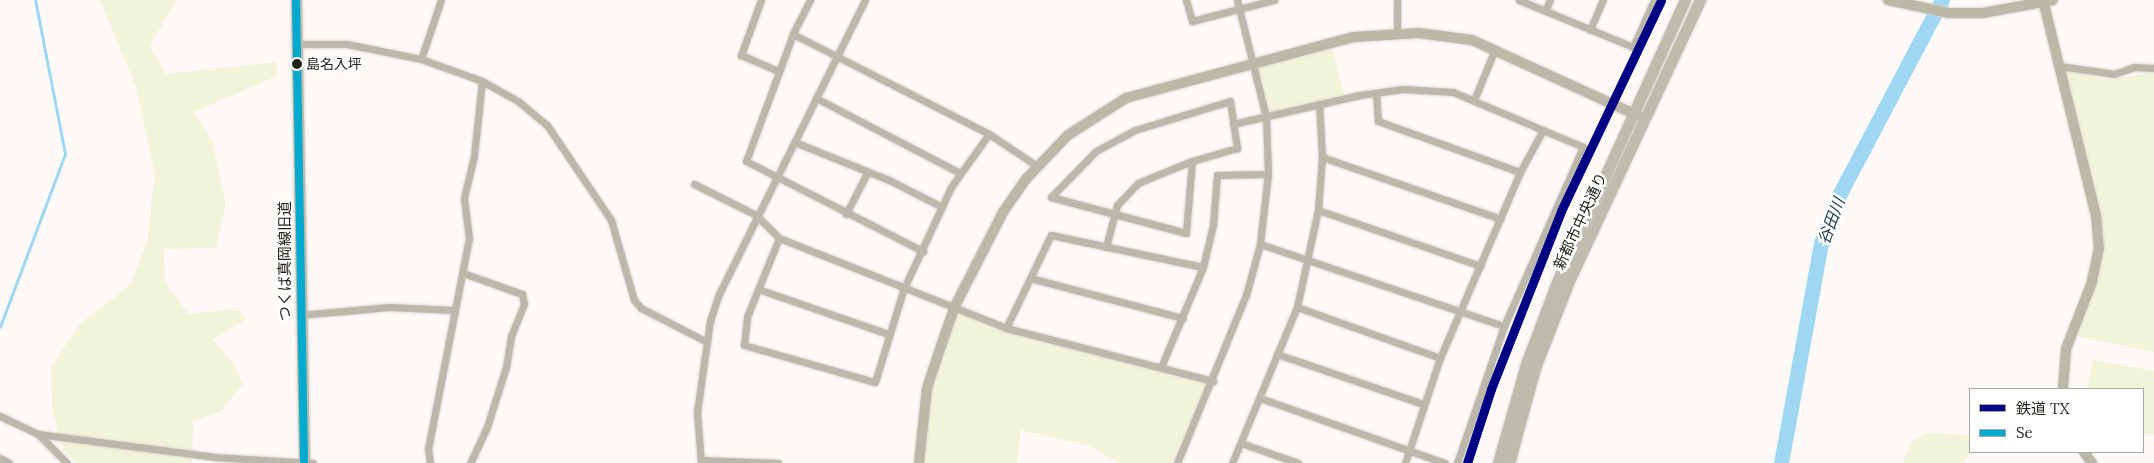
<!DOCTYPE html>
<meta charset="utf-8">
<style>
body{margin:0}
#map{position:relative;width:2154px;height:463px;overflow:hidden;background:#fcf9f6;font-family:Lora,"Noto Sans JP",serif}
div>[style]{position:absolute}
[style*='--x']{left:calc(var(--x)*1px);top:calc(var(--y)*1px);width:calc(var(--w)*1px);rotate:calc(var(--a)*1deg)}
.green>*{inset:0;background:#f2f4d9}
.stream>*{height:2.5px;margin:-1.25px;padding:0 1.25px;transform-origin:1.25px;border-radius:1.25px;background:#9fd7f2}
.river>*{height:15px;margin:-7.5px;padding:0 7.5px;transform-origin:7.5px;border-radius:7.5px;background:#9fd7f2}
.roads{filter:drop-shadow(0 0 1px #d9d7d4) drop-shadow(0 0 1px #d9d7d4)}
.street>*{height:7px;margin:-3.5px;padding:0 3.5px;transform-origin:3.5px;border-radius:3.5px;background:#bbb8ab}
.secondary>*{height:10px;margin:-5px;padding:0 5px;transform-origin:5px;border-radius:5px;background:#bab8a7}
.primary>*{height:11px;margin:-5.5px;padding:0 5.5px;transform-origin:5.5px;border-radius:5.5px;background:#bdbbac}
.bus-1>*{height:8px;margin:-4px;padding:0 4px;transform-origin:4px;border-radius:4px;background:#00a9ce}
.rail-1>*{height:9px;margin:-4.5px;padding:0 4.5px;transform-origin:4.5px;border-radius:4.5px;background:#000084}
.dots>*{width:14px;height:14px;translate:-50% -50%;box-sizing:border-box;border:2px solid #fff;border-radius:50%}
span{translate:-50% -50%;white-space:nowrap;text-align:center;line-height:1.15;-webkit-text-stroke:5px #fff;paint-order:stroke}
.bus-label{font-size:14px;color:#26221c}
.left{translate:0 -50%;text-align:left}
.street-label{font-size:15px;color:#26221c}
.water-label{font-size:16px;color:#193e4f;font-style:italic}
.legend{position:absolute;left:1969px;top:388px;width:175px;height:65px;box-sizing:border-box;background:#fff;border:1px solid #a8a7a4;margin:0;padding:6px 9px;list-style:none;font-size:15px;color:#26221c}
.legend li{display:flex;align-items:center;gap:10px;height:25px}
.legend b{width:25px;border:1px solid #a8a7a4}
</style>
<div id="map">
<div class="green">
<div style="clip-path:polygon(100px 0,176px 0,150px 46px,166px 74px,277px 62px,277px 76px,194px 112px,212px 140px,226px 204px,216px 248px,164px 249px,165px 281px,188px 314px,238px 309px,246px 319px,213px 340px,233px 363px,243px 384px,220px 412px,193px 421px,192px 463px,76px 463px,63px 450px,52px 410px,51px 367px,80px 324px,131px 284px,147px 241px,155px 175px,136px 87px)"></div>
<div style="clip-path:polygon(1331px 43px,1345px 98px,1266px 117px,1251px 62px)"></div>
<div style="clip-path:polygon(2066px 70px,2109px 80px,2154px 72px,2154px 352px,2071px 335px,2092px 282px,2097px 226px)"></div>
<div style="clip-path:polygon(955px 306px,1006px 328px,1213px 381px,1179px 463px,1120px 463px,1089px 446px,1021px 430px,1017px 463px,919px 463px,927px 388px)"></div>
<div style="clip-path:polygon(2093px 360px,2154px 371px,2154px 435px,2143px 433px,2143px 389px,2087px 389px)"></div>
<div style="clip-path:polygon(1927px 433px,1970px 435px,1970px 450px,1964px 463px,1903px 463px,1911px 442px)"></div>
</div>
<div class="stream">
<div style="--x:0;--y:327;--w:185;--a:-69.4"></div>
<div style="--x:65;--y:154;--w:157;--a:-101"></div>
</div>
<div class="river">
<div style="--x:1781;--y:463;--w:224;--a:-79.7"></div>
<div style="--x:1821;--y:243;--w:49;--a:-69.7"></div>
<div style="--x:1838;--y:197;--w:223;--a:-62.2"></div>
</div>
<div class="roads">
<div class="street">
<div style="--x:761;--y:0;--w:59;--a:110"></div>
<div style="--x:741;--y:55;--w:40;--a:23.4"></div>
<div style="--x:810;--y:0;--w:38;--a:117"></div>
<div style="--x:793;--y:34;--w:135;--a:110.3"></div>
<div style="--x:746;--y:161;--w:199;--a:27"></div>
<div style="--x:1186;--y:0;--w:22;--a:74"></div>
<div style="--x:1192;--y:21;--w:85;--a:-14.4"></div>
<div style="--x:1397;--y:0;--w:33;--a:90"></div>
<div style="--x:1519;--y:0;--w:123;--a:22.4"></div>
<div style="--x:1633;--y:47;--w:51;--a:-65.9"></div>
<div style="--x:1545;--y:11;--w:12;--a:-66"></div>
<div style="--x:1590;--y:30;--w:33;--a:-67"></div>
<div style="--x:793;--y:34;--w:220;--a:27"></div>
<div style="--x:989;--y:134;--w:58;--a:33.7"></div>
<div style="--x:299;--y:44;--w:48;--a:0"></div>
<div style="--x:347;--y:44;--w:76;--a:11.5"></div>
<div style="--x:421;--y:59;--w:65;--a:19.8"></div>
<div style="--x:482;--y:81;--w:41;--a:29.1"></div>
<div style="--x:518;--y:101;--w:38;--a:40"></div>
<div style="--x:547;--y:125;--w:115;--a:56"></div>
<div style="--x:611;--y:220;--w:83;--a:74"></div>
<div style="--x:634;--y:300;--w:11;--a:49"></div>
<div style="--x:641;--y:308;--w:74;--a:27.3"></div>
<div style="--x:421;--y:59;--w:62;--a:-71.3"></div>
<div style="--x:2060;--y:66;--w:55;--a:8.4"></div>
<div style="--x:2114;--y:74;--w:21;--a:-19"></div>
<div style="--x:2134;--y:67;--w:20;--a:3"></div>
<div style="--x:1376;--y:93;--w:28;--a:86"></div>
<div style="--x:1378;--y:121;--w:151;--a:19.8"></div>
<div style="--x:816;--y:98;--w:162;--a:27.5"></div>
<div style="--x:1474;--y:100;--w:55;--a:-67.6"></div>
<div style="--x:1230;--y:101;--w:48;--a:81.5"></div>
<div style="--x:1237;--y:148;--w:47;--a:163.9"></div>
<div style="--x:1192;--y:161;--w:72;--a:94.8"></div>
<div style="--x:1186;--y:233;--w:140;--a:-165.1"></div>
<div style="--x:1051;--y:197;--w:64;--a:-45.6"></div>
<div style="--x:1096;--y:151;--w:44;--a:-28.3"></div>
<div style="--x:1135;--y:130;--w:99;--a:-17"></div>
<div style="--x:1233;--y:124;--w:130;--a:-12.9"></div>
<div style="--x:1360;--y:95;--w:43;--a:-7.9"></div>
<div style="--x:1403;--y:89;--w:50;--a:3.4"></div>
<div style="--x:1453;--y:92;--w:141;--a:22.9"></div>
<div style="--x:1583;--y:147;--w:196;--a:113.8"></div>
<div style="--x:1504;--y:326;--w:145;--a:108.9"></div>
<div style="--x:797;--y:143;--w:101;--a:22"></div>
<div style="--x:891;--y:181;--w:57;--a:27"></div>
<div style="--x:1322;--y:157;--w:189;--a:19.1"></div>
<div style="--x:694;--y:184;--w:69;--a:26.6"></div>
<div style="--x:756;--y:215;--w:33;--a:45"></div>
<div style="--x:779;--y:238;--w:244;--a:21.6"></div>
<div style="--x:1006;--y:328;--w:214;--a:14.4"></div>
<div style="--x:1318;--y:210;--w:172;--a:19"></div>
<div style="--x:846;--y:214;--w:46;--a:-62.9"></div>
<div style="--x:779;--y:238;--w:85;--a:112.1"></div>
<div style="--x:747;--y:317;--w:28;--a:96"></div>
<div style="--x:744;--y:345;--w:136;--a:15.8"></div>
<div style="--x:875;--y:382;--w:98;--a:-72.9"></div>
<div style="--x:904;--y:288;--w:111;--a:-65"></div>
<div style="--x:951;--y:187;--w:65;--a:-54.4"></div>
<div style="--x:1260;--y:244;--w:257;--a:18.6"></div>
<div style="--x:1106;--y:247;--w:43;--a:-75.3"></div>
<div style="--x:1117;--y:205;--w:30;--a:-46"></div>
<div style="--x:1138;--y:183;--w:58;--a:-22.2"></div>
<div style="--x:463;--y:273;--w:63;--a:19.6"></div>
<div style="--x:522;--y:294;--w:10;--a:79"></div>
<div style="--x:524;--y:304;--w:35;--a:112"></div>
<div style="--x:511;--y:336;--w:31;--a:99"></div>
<div style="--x:506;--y:367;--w:63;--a:107.6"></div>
<div style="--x:487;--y:427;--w:40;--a:115"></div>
<div style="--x:1030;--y:278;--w:158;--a:14.7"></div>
<div style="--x:758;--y:289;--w:138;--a:19.1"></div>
<div style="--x:1297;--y:307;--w:152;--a:19.6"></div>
<div style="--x:300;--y:315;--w:89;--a:-5.1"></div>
<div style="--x:389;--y:307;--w:66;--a:2.6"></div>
<div style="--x:1006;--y:328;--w:103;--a:-64.2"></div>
<div style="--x:1051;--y:235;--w:155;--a:11.9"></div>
<div style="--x:1277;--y:354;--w:154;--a:18.9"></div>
<div style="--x:1161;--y:367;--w:108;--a:-67.2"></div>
<div style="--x:1203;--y:267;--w:43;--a:-76.6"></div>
<div style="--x:1213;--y:225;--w:50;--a:-85.4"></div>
<div style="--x:1217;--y:175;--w:51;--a:-1.1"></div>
<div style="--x:1260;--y:398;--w:196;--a:19.4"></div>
<div style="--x:0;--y:416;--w:42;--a:25.3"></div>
<div style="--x:38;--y:434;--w:41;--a:45"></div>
<div style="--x:38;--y:434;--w:177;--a:7.4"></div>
<div style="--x:214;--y:457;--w:99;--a:3.5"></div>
<div style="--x:1241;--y:443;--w:60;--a:19.3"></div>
<div style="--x:0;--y:458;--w:10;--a:29"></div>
<div style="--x:701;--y:460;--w:77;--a:2.2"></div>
<div style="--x:430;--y:463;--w:14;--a:-98"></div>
<div style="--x:428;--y:449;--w:215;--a:-79"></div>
<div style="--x:469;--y:238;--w:40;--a:-97.1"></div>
<div style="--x:464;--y:198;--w:43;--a:-76.6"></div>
<div style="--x:474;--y:156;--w:75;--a:-83.9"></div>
<div style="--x:701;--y:463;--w:51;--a:-94.5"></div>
<div style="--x:697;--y:412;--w:92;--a:-81.9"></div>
<div style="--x:710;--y:321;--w:28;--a:-72"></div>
<div style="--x:719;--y:294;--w:328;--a:-63.6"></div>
<div style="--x:1177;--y:463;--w:182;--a:-67.7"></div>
<div style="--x:1246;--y:295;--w:53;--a:-74.6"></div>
<div style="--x:1260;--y:244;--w:70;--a:-83.5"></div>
<div style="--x:1268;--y:174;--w:57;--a:-92"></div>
<div style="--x:1266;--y:117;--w:121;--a:-103.9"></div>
<div style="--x:1232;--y:463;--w:169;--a:-67.4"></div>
<div style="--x:1297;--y:307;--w:99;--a:-77.8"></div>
<div style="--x:1318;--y:210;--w:53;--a:-85.7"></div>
<div style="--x:1322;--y:157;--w:53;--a:-93.2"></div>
<div style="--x:1405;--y:463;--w:111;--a:-71.6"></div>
<div style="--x:1440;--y:358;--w:202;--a:-66.7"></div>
<div style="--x:1520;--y:172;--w:48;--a:-61.3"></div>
</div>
<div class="secondary">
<div style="--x:1888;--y:0;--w:62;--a:12"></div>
<div style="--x:1949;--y:13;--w:34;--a:0"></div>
<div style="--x:1983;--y:13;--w:71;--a:-10.5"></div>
<div style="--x:2044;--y:4;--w:217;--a:76.2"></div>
<div style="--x:2096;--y:215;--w:33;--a:85"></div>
<div style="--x:2099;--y:248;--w:35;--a:102"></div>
<div style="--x:2092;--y:282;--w:72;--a:111.2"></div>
<div style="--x:2066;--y:349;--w:40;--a:94.3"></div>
<div style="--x:2084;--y:452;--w:14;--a:54"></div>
<div style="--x:919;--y:463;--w:75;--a:-83.9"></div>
<div style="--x:927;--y:388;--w:44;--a:-71.6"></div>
<div style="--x:941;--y:346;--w:42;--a:-70.7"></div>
<div style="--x:955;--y:306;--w:106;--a:-62.9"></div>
<div style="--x:1003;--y:212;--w:40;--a:-55.1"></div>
<div style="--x:1026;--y:179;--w:61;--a:-46.3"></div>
<div style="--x:1068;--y:135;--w:69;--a:-32.5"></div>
<div style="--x:1126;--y:98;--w:236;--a:-15"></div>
<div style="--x:1354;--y:37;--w:65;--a:-3.5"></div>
<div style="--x:1419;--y:33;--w:53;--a:7.5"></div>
<div style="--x:1472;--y:40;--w:183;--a:24.5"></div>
</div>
<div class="primary">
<div style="--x:296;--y:0;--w:463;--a:89"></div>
<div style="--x:1498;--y:463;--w:103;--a:-74.2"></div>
<div style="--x:1526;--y:364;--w:88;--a:-69.3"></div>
<div style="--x:1557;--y:282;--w:310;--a:-65.6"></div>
<div style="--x:1509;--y:463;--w:98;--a:-74.7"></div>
<div style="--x:1535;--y:368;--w:93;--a:-68.7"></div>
<div style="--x:1569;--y:281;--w:310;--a:-65"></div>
</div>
</div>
<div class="bus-1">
<div style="--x:296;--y:0;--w:463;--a:89"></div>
</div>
<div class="rail-1">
<div style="--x:1467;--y:463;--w:78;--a:-72"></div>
<div style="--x:1491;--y:389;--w:191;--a:-68.5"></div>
<div style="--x:1561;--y:211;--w:233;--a:-64.6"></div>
</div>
<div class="dots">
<div style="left:297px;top:64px;background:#26221c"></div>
</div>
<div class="bus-label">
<span class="left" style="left:306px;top:64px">島名入坪</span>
</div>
<div class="street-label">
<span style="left:1580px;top:221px;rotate:-65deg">新都市中央通り</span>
<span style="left:285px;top:261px;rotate:-90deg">つくば真岡線旧道</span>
</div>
<div class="water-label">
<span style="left:1831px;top:221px;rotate:-70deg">谷田川</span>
</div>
<ul class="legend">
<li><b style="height:6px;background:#000084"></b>鉄道 TX</li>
<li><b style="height:6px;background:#00a9ce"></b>Se</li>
</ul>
</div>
